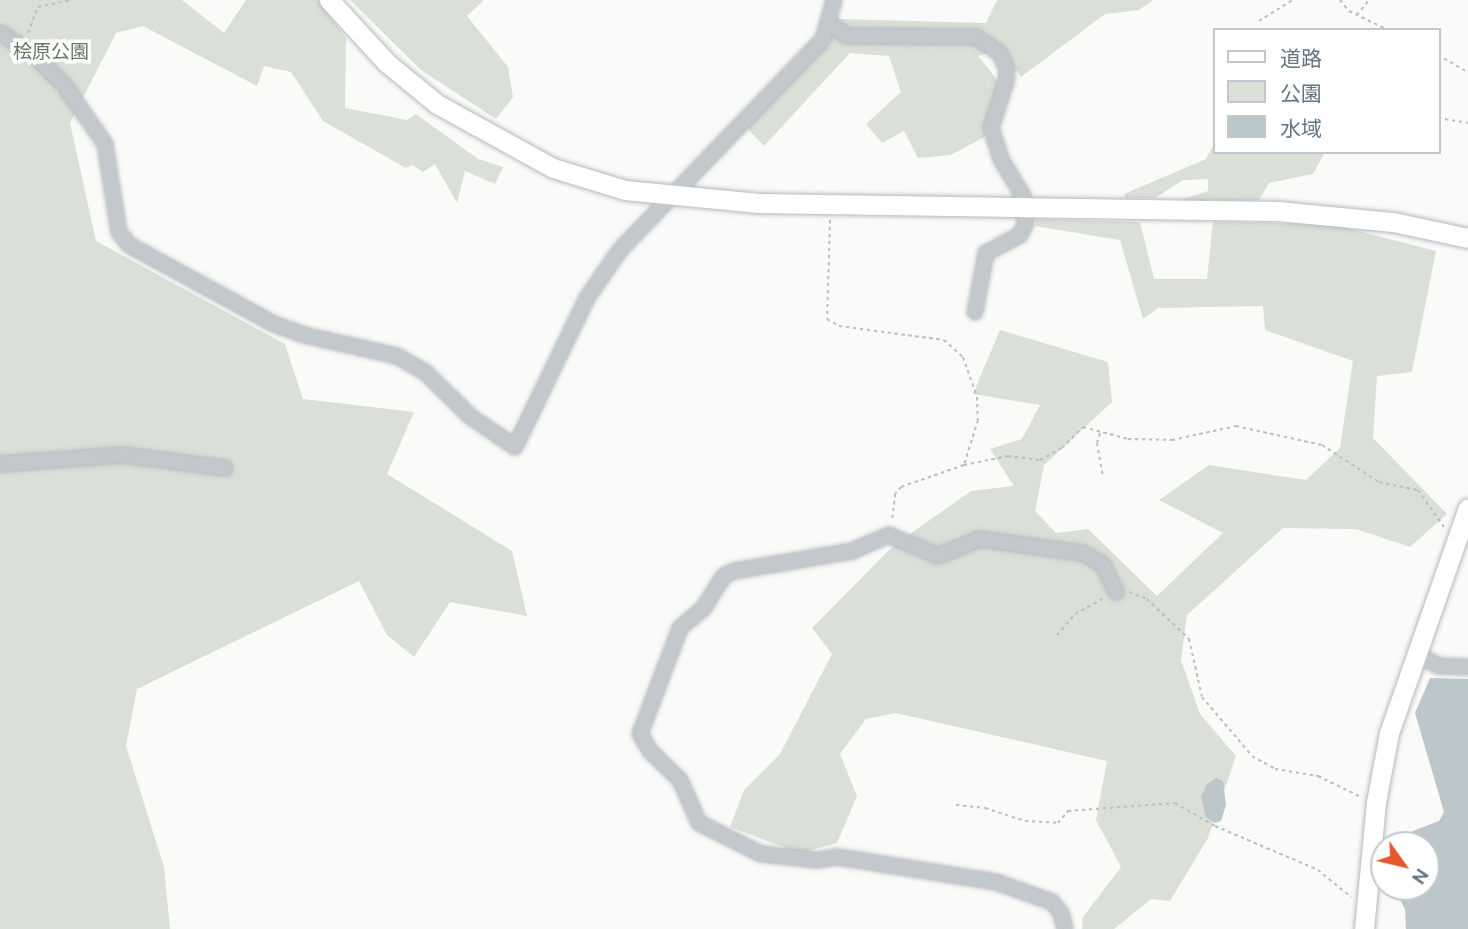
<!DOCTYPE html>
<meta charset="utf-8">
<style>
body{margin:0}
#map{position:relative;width:1468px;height:929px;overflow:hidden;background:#fafaf8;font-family:Ubuntu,"Noto Sans JP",sans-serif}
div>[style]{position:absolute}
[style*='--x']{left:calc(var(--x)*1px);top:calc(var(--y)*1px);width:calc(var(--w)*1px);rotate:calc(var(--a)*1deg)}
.green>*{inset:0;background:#dadfd7}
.water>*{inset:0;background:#bbc7cb}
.path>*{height:2px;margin-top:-1px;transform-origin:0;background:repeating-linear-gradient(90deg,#bbbfc2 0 3.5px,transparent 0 7px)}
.roads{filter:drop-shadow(0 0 2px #b3babf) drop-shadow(0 0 2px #b3babf)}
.street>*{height:14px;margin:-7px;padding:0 7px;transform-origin:7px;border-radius:7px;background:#c3c8cc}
.secondary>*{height:19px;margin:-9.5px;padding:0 9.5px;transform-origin:9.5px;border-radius:9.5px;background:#fff}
span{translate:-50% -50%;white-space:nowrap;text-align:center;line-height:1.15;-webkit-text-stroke:7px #fff;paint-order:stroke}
.park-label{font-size:19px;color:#687a64}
.legend{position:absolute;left:1213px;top:28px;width:228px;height:126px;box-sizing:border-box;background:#fff;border:2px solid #c1c8cd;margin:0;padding:9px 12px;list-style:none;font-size:21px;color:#657683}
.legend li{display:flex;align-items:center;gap:14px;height:35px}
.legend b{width:35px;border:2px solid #c1c8cd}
.north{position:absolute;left:1370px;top:831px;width:70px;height:70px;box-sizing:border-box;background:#fff;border:2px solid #c1c8cd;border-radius:50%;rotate:124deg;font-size:19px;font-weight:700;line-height:28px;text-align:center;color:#657683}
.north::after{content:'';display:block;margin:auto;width:24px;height:32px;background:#e4572e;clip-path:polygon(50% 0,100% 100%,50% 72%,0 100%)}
</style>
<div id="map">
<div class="green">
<div style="clip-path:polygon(0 0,182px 0,224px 33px,246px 0,318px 0,346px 38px,345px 108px,407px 120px,416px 114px,478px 159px,503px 167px,495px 184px,465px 171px,457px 203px,435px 164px,423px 172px,412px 165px,406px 168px,323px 121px,291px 72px,264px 66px,257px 86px,143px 26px,116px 33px,70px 123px,96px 241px,285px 344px,303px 399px,414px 412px,387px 474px,512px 551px,527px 616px,450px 602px,414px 657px,387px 635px,359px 581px,137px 689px,126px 746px,164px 867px,170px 929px,0 929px)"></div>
<div style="clip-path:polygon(350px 0,484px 0,467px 16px,508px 67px,513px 97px,496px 119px,421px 70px)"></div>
<div style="clip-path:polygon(997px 0,1153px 0,1139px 10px,1105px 14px,1021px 77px,1003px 49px,978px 56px,998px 81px,984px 137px,951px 155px,918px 158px,904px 131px,882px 143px,866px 124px,901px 92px,889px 56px,850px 53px,764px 146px,746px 127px,829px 42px,839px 19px,986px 23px)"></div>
<div style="clip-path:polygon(1214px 144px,1214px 152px,1325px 152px,1313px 174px,1269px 183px,1259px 200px,1177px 201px,1208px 191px,1208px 179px,1183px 180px,1155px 198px,1125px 198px,1124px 194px,1206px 159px)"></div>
<div style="clip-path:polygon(1037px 219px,1140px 222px,1154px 279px,1207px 279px,1213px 222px,1331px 224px,1436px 251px,1412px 372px,1377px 376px,1373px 438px,1447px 514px,1410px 547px,1356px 529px,1283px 528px,1187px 615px,1181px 660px,1200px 714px,1236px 756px,1208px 838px,1170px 901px,1151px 899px,1114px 929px,1082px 929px,1083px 917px,1121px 867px,1096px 820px,1107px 761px,896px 713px,866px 719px,840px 754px,857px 796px,837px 843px,800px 853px,730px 827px,744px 790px,780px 754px,832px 654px,812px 628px,893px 546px,971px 491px,1014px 486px,990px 449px,1022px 439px,1040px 405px,973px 394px,1000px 330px,1108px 362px,1112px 402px,1044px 465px,1035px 511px,1056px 533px,1088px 529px,1157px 596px,1223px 533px,1159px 500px,1209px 465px,1306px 480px,1340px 448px,1353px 361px,1265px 330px,1263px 306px,1158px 308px,1143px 319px,1120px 240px,1035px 226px)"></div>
</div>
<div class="water">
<div style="clip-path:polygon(1430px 678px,1468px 679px,1468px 929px,1406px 929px,1405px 909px,1393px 887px,1426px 887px,1426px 845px,1404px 845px,1413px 831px,1439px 821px,1444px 812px,1415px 713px)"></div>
<div style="clip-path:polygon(1216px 778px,1223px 781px,1226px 805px,1221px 821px,1215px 823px,1206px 817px,1201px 797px,1206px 785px)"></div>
</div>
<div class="path">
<div style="--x:1340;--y:0;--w:14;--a:51"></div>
<div style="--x:1349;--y:11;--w:43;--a:26"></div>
<div style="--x:1357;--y:15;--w:19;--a:-51"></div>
<div style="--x:1259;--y:21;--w:39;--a:-32"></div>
<div style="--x:28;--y:33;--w:28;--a:-69"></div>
<div style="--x:38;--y:7;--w:33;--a:-12"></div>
<div style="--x:1438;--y:55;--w:34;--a:30"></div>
<div style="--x:1438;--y:118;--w:30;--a:9"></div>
<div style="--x:830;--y:220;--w:99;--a:91.7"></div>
<div style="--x:827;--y:319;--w:14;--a:30"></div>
<div style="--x:839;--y:326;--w:106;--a:7.6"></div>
<div style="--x:944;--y:340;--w:25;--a:42"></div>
<div style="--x:963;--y:357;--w:42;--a:70.7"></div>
<div style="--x:977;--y:397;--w:23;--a:88"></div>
<div style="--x:978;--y:420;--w:47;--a:107.3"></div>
<div style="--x:964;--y:465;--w:67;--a:160.8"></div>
<div style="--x:901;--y:487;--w:9;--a:131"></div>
<div style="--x:895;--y:494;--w:27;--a:96"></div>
<div style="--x:1100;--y:433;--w:10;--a:107"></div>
<div style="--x:1097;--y:443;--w:34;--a:80"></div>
<div style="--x:964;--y:465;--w:45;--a:-11.6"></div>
<div style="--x:1008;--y:456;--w:32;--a:7"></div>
<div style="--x:1040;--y:460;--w:25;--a:-29"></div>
<div style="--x:1062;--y:448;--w:30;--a:-45"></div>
<div style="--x:1083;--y:427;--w:47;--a:14.9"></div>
<div style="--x:1128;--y:439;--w:44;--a:1.3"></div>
<div style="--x:1172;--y:440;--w:66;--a:-12.3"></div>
<div style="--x:1236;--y:426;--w:88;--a:12.5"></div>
<div style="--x:1322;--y:445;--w:68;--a:33"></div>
<div style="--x:1379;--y:482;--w:40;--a:12"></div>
<div style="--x:1418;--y:490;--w:45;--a:54.9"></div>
<div style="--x:1129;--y:592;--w:19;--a:21"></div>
<div style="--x:1147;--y:599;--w:58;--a:43.6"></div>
<div style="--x:1189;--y:639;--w:59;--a:77.4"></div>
<div style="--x:1202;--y:697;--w:77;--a:49.7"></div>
<div style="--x:1252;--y:756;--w:26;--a:29"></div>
<div style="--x:1275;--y:769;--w:44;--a:9.2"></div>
<div style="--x:1318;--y:776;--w:48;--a:26"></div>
<div style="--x:1057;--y:635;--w:28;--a:-49"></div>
<div style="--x:1075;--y:614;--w:33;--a:-29"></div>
<div style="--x:956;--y:805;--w:29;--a:6"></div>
<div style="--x:985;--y:808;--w:42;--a:18"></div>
<div style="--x:1025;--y:821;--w:33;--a:3"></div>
<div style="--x:1058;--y:823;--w:16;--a:-50"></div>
<div style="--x:1068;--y:811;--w:107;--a:-4.3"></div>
<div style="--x:1175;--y:803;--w:46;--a:29.9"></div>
<div style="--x:1215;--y:826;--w:112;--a:23.1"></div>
<div style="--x:1318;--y:870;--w:43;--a:39.3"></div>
</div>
<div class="roads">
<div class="street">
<div style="--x:830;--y:24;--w:21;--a:35"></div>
<div style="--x:847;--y:36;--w:129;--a:0.4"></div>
<div style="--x:976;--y:37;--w:29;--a:35"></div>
<div style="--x:1000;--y:54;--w:17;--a:65"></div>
<div style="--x:1007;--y:69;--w:13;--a:94"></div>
<div style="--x:1006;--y:82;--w:48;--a:108.1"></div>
<div style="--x:991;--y:128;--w:35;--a:72"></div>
<div style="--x:1002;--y:161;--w:41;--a:59"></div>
<div style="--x:1023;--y:196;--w:27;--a:84"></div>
<div style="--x:1026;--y:223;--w:13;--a:117"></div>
<div style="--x:1020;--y:235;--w:38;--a:152"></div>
<div style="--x:986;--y:253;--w:60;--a:100.6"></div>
<div style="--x:0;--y:33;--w:39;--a:32"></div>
<div style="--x:33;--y:54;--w:44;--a:45"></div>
<div style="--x:64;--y:85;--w:72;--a:55.2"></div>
<div style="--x:105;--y:144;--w:89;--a:81"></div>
<div style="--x:119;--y:232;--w:16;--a:52"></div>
<div style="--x:129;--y:245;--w:165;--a:28.6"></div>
<div style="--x:274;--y:324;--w:32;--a:20"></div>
<div style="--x:304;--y:335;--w:95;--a:12.7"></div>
<div style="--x:397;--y:356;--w:32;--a:30"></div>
<div style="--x:425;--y:372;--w:64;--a:44.4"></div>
<div style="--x:471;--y:417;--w:53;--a:34.3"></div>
<div style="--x:515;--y:447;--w:165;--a:-64.2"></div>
<div style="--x:587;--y:298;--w:58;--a:-55.5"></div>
<div style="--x:620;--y:250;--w:293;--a:-46.1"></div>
<div style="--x:823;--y:39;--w:41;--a:-74.2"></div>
<div style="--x:0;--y:464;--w:123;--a:-4.2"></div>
<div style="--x:123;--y:455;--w:103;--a:7.3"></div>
<div style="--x:1418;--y:655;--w:24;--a:28"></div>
<div style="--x:1439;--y:666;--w:29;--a:2"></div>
<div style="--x:1065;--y:929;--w:16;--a:-104"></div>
<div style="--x:1061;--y:913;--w:14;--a:-129"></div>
<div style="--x:1052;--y:902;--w:59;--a:-160.3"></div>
<div style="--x:996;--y:882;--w:160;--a:-171"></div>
<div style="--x:838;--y:857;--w:21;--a:172"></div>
<div style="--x:817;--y:860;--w:56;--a:-173.9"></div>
<div style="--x:761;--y:854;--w:69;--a:-153.4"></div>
<div style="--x:699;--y:823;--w:47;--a:-113.8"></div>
<div style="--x:680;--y:780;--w:42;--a:-136"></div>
<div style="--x:650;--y:751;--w:20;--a:-120"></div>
<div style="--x:640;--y:734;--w:113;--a:-69.3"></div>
<div style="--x:680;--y:628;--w:30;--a:-40"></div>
<div style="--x:703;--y:609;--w:39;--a:-58"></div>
<div style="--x:724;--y:576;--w:11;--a:-27"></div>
<div style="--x:734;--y:571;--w:120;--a:-9.6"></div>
<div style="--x:852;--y:551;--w:40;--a:-23.4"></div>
<div style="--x:889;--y:535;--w:53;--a:23.2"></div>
<div style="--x:938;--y:556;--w:44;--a:-22.5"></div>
<div style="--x:979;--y:539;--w:105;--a:7.7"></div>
<div style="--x:1083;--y:553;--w:23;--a:31"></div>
<div style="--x:1103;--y:565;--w:30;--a:64"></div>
</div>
<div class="secondary">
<div style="--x:329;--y:0;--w:86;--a:47.4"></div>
<div style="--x:387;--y:63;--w:65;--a:39.4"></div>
<div style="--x:437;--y:104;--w:132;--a:28.9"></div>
<div style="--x:553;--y:168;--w:75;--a:17"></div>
<div style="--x:625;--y:190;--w:134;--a:5.6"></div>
<div style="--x:758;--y:203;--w:520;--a:0.88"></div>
<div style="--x:1278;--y:211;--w:116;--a:5.5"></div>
<div style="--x:1393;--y:222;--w:77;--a:12"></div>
<div style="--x:1364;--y:929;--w:128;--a:-84.6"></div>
<div style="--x:1376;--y:802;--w:70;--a:-79.3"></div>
<div style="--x:1389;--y:733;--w:238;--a:-70.7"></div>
</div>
</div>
<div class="park-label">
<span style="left:51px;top:52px">桧原公園</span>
</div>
<ul class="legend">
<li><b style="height:9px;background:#fff"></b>道路</li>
<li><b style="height:19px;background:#dadfd7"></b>公園</li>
<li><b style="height:19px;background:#bbc7cb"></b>水域</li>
</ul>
<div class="north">N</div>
</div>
